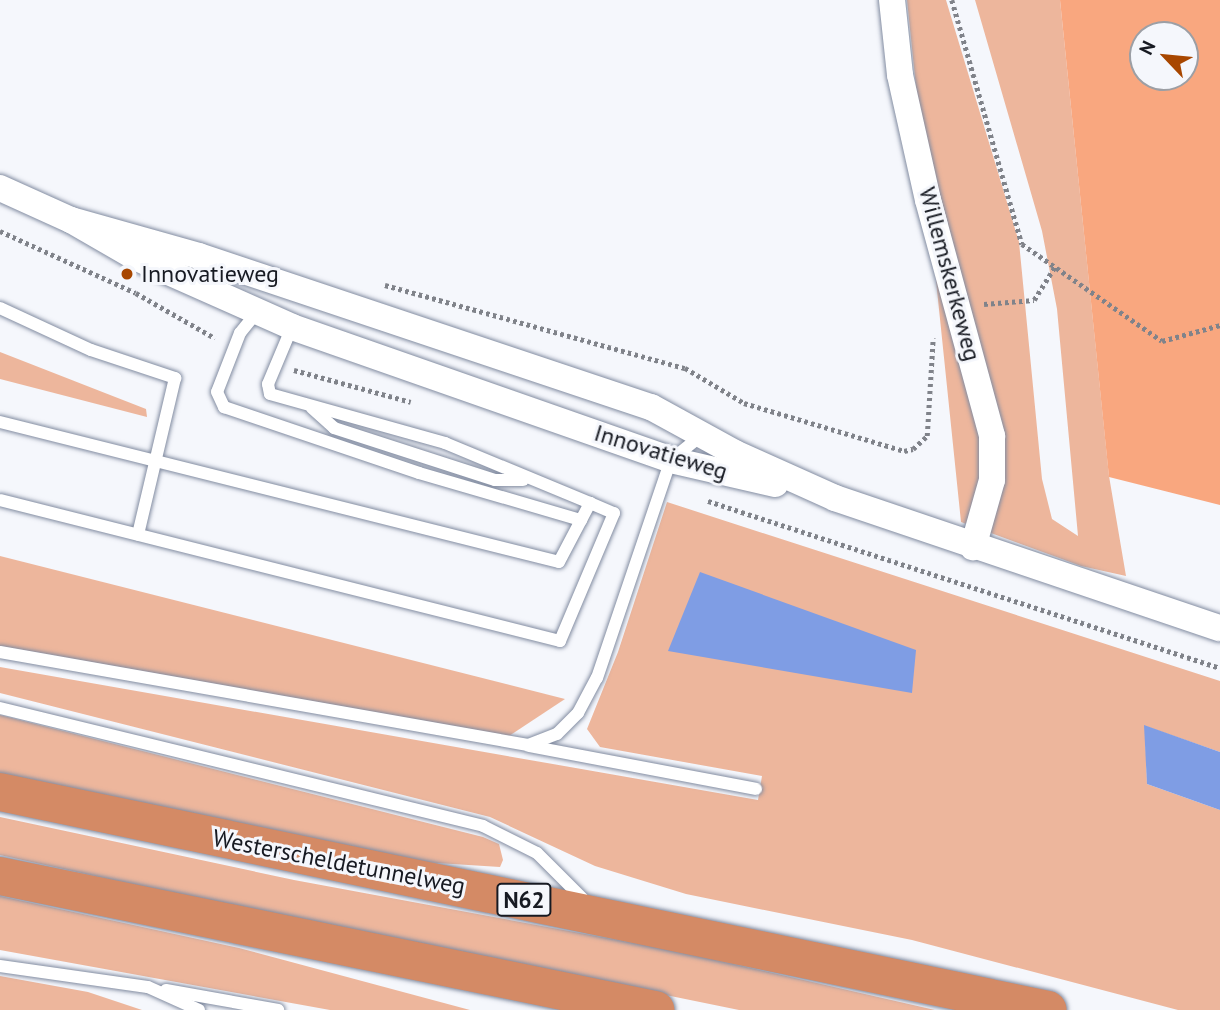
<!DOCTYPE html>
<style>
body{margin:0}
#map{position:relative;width:1220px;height:1010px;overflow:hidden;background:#f5f7fc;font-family:"PT Sans",sans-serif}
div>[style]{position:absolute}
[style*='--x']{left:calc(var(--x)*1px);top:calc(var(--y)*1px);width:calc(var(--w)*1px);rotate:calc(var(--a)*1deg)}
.green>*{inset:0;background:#edb69c}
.forest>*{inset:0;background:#f9a77f}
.water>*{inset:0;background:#7f9de4}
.path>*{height:4.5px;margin-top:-2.25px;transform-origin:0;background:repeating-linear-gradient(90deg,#80838a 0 3.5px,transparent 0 7px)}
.roads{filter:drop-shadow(0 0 2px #828ca1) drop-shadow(0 0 2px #828ca1)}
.lane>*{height:12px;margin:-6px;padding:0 6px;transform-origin:6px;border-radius:6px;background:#fff}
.street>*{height:26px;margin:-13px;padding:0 13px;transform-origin:13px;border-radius:13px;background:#fff}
.highway>*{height:38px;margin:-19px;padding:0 19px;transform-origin:19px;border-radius:19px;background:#d48a65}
.dots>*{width:19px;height:19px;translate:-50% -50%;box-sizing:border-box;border:4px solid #f5f7fc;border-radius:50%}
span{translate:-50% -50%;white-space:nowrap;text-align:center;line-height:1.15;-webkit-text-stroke:6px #f5f7fc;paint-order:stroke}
.shield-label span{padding:2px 5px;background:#f5f7fc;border:2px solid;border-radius:5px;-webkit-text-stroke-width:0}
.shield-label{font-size:23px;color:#171a22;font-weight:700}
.poi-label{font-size:24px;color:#171a22}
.left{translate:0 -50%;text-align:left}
.street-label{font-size:24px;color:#171a22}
.north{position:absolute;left:1129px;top:21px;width:70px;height:70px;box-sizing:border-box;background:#f5f7fc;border:2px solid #9c9fa5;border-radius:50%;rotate:296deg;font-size:19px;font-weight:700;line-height:28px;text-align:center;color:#171a22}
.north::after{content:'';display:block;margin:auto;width:24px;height:32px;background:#a84700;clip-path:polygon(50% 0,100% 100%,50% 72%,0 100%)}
</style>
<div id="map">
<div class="green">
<div style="clip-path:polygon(907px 0,946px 0,1019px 242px,1042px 479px,1052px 519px,1078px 536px,1057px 309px,1042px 231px,975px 0,1060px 0,1109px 476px,1126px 576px,1081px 566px,961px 522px)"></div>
<div style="clip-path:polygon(0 352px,146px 409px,147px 417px,0 379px)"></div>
<div style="clip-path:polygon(667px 502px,1220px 681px,1220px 752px,1145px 726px,1147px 784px,1220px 810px,1220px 1010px,1178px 1010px,912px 940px,686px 894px,595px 866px,490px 817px,0 693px,0 667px,758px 800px,762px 776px,600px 747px,587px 729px,618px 652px)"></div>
<div style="clip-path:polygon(0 556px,565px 699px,509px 736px,0 646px)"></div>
<div style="clip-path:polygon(0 715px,483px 837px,499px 844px,503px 860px,500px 867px,405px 861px,0 779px)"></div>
<div style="clip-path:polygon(0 817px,294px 880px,672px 950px,935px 1010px,739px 1010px,249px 910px,0 855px)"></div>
<div style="clip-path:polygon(0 896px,239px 948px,470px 1010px,330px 1010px,0 950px)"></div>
<div style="clip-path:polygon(0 976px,88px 992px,142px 1010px,0 1010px)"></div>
</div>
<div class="forest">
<div style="clip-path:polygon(evenodd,1060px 0,1220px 0,1220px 505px,1109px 477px,1060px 0,1143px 35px,1185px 35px,1185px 77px,1143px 77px,1143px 35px)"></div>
</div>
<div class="water">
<div style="clip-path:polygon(700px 572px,916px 650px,912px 693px,668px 651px)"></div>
<div style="clip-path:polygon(1144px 725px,1220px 752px,1220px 810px,1147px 784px)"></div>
</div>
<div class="path">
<div style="--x:952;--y:0;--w:254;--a:74"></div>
<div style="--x:1022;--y:244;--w:170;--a:34.7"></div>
<div style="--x:1162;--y:341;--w:60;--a:-15.4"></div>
<div style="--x:0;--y:231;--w:149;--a:24.5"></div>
<div style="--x:136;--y:293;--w:91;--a:29.7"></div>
<div style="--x:385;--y:285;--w:311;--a:15.5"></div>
<div style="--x:685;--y:368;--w:69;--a:30.7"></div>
<div style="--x:744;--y:403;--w:167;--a:16.7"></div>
<div style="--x:904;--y:451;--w:9;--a:-13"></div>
<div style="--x:913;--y:449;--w:19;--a:-43"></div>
<div style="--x:927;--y:436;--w:98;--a:-86.5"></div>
<div style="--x:984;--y:304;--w:50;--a:-4.6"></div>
<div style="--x:1034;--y:300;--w:39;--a:-58"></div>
<div style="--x:294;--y:370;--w:121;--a:15.3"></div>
<div style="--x:708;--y:501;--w:539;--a:18.06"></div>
</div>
<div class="roads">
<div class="lane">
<div style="--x:0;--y:308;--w:100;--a:24.8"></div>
<div style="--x:91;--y:350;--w:89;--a:18.4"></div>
<div style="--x:175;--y:378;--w:161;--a:103.3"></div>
<div style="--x:257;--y:312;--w:27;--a:129"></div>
<div style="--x:240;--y:333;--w:63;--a:111.3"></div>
<div style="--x:217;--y:392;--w:17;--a:65"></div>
<div style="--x:224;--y:407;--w:206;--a:18.7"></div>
<div style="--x:419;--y:473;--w:169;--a:16.2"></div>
<div style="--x:292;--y:327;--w:62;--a:112.8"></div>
<div style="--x:268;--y:384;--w:10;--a:79"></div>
<div style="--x:270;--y:394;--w:182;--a:15.6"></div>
<div style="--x:445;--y:443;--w:157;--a:22.5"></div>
<div style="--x:312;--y:408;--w:30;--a:42"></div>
<div style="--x:334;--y:428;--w:169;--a:17.9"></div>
<div style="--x:495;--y:480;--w:28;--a:0"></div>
<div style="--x:0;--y:422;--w:576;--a:14.06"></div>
<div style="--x:559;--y:562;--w:67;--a:-62.3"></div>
<div style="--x:590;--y:503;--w:26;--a:23"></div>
<div style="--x:614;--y:513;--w:139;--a:112.9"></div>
<div style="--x:560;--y:641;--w:577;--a:-165.87"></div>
<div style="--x:0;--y:652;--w:536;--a:9.99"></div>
<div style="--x:528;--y:745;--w:31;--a:-21"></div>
<div style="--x:557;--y:734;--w:30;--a:-45"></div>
<div style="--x:578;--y:713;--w:40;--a:-62"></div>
<div style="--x:597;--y:678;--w:230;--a:-71.3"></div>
<div style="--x:671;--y:460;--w:38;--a:-39"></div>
<div style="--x:0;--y:708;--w:497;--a:13.7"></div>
<div style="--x:483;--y:826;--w:60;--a:26.6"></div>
<div style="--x:537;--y:853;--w:69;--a:45"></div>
<div style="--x:529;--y:746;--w:231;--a:10.7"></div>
<div style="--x:0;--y:966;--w:149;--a:8.1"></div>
<div style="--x:148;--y:987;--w:56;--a:24.3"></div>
<div style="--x:166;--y:990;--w:114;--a:10.1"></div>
</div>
<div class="street">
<div style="--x:892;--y:0;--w:75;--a:83.9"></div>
<div style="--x:900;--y:75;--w:128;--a:77.4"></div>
<div style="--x:928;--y:200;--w:245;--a:74.8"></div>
<div style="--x:992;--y:436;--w:44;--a:90"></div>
<div style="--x:992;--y:480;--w:70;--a:105.8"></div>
<div style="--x:0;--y:188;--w:78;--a:24.3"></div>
<div style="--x:71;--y:220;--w:74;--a:30"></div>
<div style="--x:135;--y:257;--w:172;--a:24"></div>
<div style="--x:292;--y:327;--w:402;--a:19.3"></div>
<div style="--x:671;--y:460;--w:107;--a:13"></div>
<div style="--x:71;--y:220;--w:133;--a:15.7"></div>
<div style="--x:199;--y:256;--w:477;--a:18.5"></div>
<div style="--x:651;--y:407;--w:96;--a:28.7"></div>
<div style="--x:735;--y:453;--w:110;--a:24.2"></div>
<div style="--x:835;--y:498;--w:406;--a:18.7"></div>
</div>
<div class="highway">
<div style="--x:0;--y:792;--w:1070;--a:11.75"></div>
<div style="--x:0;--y:876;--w:669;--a:11.56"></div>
</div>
</div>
<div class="dots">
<div style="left:127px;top:274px;background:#a84700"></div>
</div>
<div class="shield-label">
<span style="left:524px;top:900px">N62</span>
</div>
<div class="poi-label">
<span class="left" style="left:141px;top:274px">Innovatieweg</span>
</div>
<div class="street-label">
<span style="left:950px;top:274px;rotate:75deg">Willemskerkeweg</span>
<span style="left:661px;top:452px;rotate:17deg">Innovatieweg</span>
<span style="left:339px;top:862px;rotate:11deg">Westerscheldetunnelweg</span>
</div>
<div class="north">N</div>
</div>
